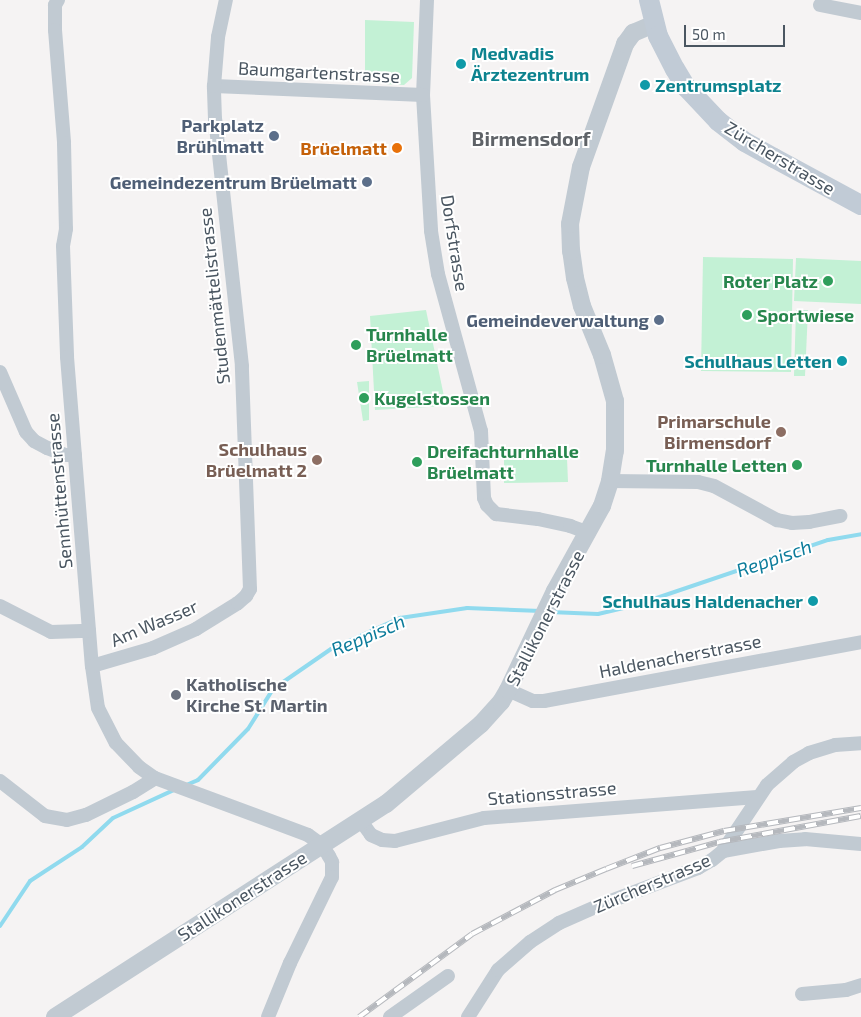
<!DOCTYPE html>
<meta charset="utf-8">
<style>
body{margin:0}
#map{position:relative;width:861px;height:1017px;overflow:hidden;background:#f5f3f3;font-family:"Exo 2",sans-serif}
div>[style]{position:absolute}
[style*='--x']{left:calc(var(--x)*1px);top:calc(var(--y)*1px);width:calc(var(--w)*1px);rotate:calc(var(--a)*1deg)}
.green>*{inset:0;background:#c3f1d5}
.stream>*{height:4px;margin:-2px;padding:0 2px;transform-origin:2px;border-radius:2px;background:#90daee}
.minor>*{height:14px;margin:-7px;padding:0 7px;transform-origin:7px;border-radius:7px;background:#c1cad2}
.tertiary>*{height:18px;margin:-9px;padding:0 9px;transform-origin:9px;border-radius:9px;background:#c1cad2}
.secondary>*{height:20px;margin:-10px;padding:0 10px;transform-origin:10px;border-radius:10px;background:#c1cbd6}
.rail>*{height:5.5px;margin-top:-2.75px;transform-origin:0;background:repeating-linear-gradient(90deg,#fff 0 11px,#b5b8bd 0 22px);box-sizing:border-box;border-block:1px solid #b5b8bd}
.dots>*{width:14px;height:14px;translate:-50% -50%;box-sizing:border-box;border:2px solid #fff;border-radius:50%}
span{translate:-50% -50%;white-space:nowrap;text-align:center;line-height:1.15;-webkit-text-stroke:4px #fff;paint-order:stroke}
.culture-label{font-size:18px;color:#0d838f;font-weight:700}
.left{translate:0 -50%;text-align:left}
.right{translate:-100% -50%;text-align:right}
.street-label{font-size:18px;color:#4a5661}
.service-label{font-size:18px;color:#4e5e75;font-weight:700}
.food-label{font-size:18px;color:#c56008;font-weight:700}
.leisure-label{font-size:18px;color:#27864d;font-weight:700}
.education-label{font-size:18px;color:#785e54;font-weight:700}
.worship-label{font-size:18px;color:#5b616d;font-weight:700}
.water-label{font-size:19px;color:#0c7c9b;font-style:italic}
.quarter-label{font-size:20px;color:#5f6368;font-weight:700}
.scale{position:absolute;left:684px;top:25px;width:101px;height:22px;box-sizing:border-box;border:2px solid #4a5661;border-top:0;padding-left:6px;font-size:15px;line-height:18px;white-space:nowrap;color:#4a5661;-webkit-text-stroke:4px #fff;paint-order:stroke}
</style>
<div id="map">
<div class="green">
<div style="clip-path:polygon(365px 20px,414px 22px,412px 78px,404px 85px,365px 83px)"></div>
<div style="clip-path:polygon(703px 257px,793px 259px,791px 372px,701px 371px)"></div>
<div style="clip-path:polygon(796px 258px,861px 261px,861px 304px,794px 301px)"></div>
<div style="clip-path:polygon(426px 310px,446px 406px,375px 410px,370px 316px)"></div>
<div style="clip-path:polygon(796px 310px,808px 310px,805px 376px,794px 376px)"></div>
<div style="clip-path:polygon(369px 381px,369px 420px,363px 421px,357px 382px)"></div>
<div style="clip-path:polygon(567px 458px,568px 482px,504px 483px,504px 459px)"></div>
</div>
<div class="stream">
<div style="--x:550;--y:612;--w:48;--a:2.4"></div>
<div style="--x:598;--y:614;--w:36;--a:-13"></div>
<div style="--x:633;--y:606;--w:206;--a:-18.7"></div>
<div style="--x:828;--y:540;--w:34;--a:-10"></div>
<div style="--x:184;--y:786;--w:15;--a:-23"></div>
<div style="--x:198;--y:780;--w:71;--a:-45.6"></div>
<div style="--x:248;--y:729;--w:47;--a:-58"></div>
<div style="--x:273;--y:689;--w:70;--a:-34.6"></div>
<div style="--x:331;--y:649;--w:76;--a:-24.2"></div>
<div style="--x:400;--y:618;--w:68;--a:-8.5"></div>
<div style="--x:467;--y:608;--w:74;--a:2.3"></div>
<div style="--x:0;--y:926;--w:54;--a:-56.3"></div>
<div style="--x:30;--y:881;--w:62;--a:-33.2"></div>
<div style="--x:82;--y:847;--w:42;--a:-43.1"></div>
<div style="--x:113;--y:818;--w:69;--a:-24.7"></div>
</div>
<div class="minor">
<div style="--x:58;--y:0;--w:6;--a:121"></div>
<div style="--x:55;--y:5;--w:25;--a:90"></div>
<div style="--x:55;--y:30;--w:113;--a:85.4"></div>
<div style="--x:64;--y:143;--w:86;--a:88.7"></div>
<div style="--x:66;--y:229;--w:17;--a:100"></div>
<div style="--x:63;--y:246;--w:111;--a:87.9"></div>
<div style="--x:67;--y:357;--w:310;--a:85.4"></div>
<div style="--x:92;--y:666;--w:42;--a:81.9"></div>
<div style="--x:98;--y:708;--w:39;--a:63"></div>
<div style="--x:116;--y:743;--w:33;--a:46"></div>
<div style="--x:139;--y:767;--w:19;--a:35"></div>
<div style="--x:155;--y:778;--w:163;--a:20.4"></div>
<div style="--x:308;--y:835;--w:17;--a:36"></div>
<div style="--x:322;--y:845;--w:13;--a:58"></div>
<div style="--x:329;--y:856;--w:7;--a:63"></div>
<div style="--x:332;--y:862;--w:15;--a:90"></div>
<div style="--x:332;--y:877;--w:96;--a:116"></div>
<div style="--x:290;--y:963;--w:58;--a:112.2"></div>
<div style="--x:427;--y:0;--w:95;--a:92.4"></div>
<div style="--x:423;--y:95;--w:136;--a:86.6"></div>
<div style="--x:431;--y:231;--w:44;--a:80.8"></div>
<div style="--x:438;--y:274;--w:163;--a:74.7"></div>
<div style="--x:481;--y:431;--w:67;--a:87.4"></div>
<div style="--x:484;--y:498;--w:8;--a:67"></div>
<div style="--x:487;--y:505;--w:13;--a:45"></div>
<div style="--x:496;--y:514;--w:42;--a:6.8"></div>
<div style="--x:538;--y:519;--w:33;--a:12"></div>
<div style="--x:570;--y:526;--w:20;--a:20"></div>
<div style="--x:820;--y:5;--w:42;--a:11"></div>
<div style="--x:214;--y:86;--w:209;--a:2.5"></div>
<div style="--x:0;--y:372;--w:65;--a:66.6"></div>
<div style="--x:26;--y:432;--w:12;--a:48"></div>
<div style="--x:34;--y:441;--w:15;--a:28"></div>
<div style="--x:47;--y:448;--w:19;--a:21"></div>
<div style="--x:65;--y:455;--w:10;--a:0"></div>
<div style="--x:610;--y:481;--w:88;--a:0.7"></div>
<div style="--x:698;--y:482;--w:16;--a:14"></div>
<div style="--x:714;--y:486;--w:72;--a:28.4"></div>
<div style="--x:777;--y:520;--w:15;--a:11"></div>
<div style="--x:792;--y:523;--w:17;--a:-3"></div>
<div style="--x:809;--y:522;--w:32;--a:-11"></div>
<div style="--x:0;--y:606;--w:57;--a:27"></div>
<div style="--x:51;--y:632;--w:38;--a:-2"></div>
<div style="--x:92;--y:666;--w:64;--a:-16.4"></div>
<div style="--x:153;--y:648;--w:47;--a:-23.8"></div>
<div style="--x:196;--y:629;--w:49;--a:-31.8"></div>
<div style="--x:238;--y:603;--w:11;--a:-41"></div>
<div style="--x:246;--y:596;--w:8;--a:-60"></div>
<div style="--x:250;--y:589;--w:223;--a:-92.1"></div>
<div style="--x:242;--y:366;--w:248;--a:-96.2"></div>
<div style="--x:215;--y:119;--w:33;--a:-92"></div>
<div style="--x:214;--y:86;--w:49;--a:-85.3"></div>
<div style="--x:218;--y:37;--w:38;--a:-78"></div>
<div style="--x:508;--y:690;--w:27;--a:24"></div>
<div style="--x:533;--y:701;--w:11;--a:0"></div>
<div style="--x:544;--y:701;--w:322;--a:-10.5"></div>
<div style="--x:0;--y:781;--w:57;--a:37.9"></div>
<div style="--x:45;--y:816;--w:22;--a:10"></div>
<div style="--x:67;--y:820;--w:20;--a:-15"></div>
<div style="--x:86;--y:815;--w:52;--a:-26.1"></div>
<div style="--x:133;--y:792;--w:26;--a:-32"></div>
<div style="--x:361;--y:821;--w:17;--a:54"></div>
<div style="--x:371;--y:835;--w:12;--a:24"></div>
<div style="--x:382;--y:840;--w:13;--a:4"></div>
<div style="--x:395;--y:841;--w:92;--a:-14.5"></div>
<div style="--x:484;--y:818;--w:274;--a:-4.4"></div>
<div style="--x:723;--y:851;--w:57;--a:-10.1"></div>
<div style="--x:779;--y:841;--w:26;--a:-4"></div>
<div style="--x:805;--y:839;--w:56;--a:5.1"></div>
<div style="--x:802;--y:994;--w:44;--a:-5.2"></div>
<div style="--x:846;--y:990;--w:16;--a:-18"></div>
<div style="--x:390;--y:1017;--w:71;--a:-35.3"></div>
<div style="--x:468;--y:1017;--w:56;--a:-57.4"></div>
<div style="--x:498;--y:970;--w:43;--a:-41.2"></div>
<div style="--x:530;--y:942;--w:35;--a:-33"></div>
<div style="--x:559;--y:923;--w:45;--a:-23.7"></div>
<div style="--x:600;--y:905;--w:105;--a:-20.7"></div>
<div style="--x:698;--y:868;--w:16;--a:-30"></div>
<div style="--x:712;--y:860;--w:14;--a:-39"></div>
<div style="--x:723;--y:851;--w:79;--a:-56.3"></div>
<div style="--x:767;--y:785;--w:35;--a:-41"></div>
<div style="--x:793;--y:762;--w:18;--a:-29"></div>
<div style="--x:809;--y:753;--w:27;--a:-17"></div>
<div style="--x:835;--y:745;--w:26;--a:-4"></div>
</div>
<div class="tertiary">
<div style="--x:55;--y:1017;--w:394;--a:-32.8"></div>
<div style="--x:386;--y:804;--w:124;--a:-40.1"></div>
<div style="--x:481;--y:724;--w:30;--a:-48"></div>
<div style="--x:501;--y:702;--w:14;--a:-60"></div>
<div style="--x:508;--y:690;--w:110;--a:-64.6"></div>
<div style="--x:555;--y:591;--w:97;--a:-61.1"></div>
<div style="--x:602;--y:506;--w:26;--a:-72"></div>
<div style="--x:610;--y:481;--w:30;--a:-81"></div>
<div style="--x:615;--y:451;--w:50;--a:-90"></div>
<div style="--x:615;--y:401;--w:48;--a:-105.8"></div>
<div style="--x:602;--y:355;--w:53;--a:-112.2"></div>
<div style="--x:582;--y:306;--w:29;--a:-104"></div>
<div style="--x:575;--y:278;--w:27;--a:-98"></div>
<div style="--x:571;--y:251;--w:27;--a:-92"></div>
<div style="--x:570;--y:224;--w:58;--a:-79.1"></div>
<div style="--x:581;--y:167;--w:131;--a:-70.3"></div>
<div style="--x:625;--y:44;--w:14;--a:-54"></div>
<div style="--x:633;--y:33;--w:23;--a:-23"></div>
</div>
<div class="secondary">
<div style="--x:649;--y:0;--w:37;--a:76"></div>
<div style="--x:658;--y:36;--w:37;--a:63"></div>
<div style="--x:675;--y:69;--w:21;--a:59"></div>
<div style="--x:686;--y:87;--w:47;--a:46.7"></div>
<div style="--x:718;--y:121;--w:34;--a:38"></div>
<div style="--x:745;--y:142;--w:33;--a:29"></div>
<div style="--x:774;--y:158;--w:99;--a:28.4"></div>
</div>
<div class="rail">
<div style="--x:632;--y:866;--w:90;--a:-15.4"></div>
<div style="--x:719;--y:842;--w:144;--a:-10.4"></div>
<div style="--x:359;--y:1017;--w:140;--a:-36.3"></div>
<div style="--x:472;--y:934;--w:94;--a:-27.9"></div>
<div style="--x:555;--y:890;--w:55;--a:-22.4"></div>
<div style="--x:606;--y:869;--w:58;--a:-21.3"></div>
<div style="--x:660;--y:848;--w:66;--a:-14.9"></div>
<div style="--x:724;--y:831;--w:139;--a:-9.5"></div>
</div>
<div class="dots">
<div style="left:461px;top:64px;background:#0f9aa8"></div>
<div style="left:645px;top:85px;background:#0f9aa8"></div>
<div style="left:274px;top:136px;background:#5c6f8a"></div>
<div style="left:397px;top:148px;background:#e8710a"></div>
<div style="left:367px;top:182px;background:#5c6f8a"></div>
<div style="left:828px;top:281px;background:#2e9e5b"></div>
<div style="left:747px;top:315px;background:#2e9e5b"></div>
<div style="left:659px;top:320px;background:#5c6f8a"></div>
<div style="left:356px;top:345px;background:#2e9e5b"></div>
<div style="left:842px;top:361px;background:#0f9aa8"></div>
<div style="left:364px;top:398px;background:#2e9e5b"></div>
<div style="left:781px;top:432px;background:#8d6e63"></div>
<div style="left:317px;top:460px;background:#8d6e63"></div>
<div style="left:417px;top:462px;background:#2e9e5b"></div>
<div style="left:797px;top:465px;background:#2e9e5b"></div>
<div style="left:813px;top:601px;background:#0f9aa8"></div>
<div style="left:176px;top:695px;background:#6b7280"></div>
</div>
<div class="culture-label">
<span class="left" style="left:471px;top:64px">Medvadis<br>Ärztezentrum</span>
<span class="left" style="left:655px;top:85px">Zentrumsplatz</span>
<span class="right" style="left:832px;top:361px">Schulhaus Letten</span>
<span class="right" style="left:803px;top:601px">Schulhaus Haldenacher</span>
</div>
<div class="street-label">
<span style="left:319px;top:72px;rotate:3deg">Baumgartenstrasse</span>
<span style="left:780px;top:158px;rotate:31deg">Zürcherstrasse</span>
<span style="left:455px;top:243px;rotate:81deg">Dorfstrasse</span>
<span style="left:214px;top:296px;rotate:-96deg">Studenmättelistrasse</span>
<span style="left:59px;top:491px;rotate:-95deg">Sennhüttenstrasse</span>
<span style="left:545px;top:618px;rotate:-63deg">Stallikonerstrasse</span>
<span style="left:154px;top:623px;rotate:-23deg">Am Wasser</span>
<span style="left:680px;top:656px;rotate:-11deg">Haldenacherstrasse</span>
<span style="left:552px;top:793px;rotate:-5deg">Stationsstrasse</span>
<span style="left:652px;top:883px;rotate:-23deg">Zürcherstrasse</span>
<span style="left:242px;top:896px;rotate:-33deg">Stallikonerstrasse</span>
</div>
<div class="service-label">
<span class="right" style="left:264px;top:136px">Parkplatz<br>Brühlmatt</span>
<span class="right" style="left:357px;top:182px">Gemeindezentrum Brüelmatt</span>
<span class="right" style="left:649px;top:320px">Gemeindeverwaltung</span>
</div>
<div class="food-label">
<span class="right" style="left:387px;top:148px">Brüelmatt</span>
</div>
<div class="leisure-label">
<span class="right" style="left:818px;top:281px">Roter Platz</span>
<span class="left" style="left:757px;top:315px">Sportwiese</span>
<span class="left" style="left:366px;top:345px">Turnhalle<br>Brüelmatt</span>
<span class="left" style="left:374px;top:398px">Kugelstossen</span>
<span class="left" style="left:427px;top:462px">Dreifachturnhalle<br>Brüelmatt</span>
<span class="right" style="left:787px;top:465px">Turnhalle Letten</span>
</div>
<div class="education-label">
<span class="right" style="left:771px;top:432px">Primarschule<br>Birmensdorf</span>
<span class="right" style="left:307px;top:460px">Schulhaus<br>Brüelmatt 2</span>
</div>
<div class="worship-label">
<span class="left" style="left:186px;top:695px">Katholische<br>Kirche St. Martin</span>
</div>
<div class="water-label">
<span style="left:774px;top:558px;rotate:-19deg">Reppisch</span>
<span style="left:368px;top:635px;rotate:-23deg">Reppisch</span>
</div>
<div class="quarter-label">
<span style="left:531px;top:138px">Birmensdorf</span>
</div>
<div class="scale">50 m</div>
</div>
